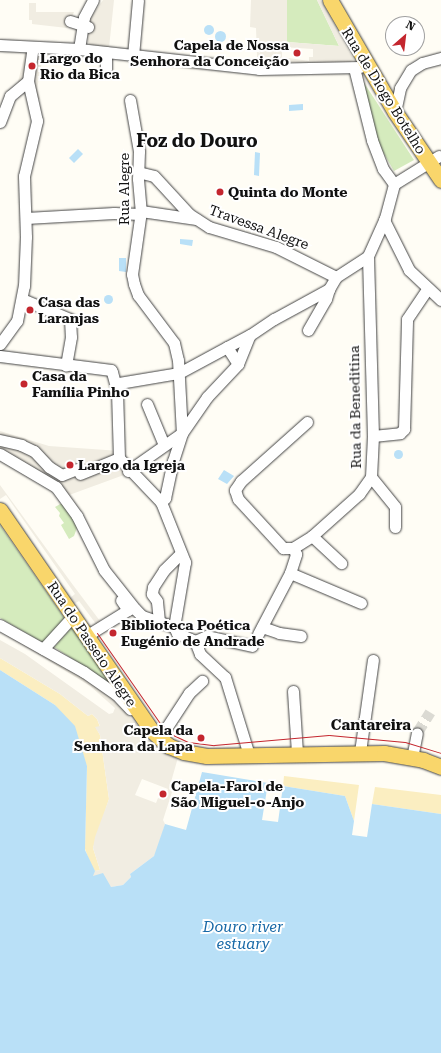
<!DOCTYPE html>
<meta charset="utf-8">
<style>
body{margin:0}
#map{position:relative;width:441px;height:1053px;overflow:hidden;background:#fffdf5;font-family:"Roboto Serif",serif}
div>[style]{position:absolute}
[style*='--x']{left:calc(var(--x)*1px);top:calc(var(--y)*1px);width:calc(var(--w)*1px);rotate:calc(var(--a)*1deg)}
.green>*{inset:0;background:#d5ebbd}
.sand>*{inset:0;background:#fbeec1}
.plaza>*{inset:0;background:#f1ede2}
.water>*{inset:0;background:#b9e0f7}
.round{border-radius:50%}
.minor-tunnel>*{height:11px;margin-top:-5.5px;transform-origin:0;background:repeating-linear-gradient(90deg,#dbdad3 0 11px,transparent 0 16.5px)}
.roads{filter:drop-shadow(0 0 1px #444) drop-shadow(0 0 1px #444)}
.minor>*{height:11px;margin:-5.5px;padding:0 5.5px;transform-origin:5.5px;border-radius:5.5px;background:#fff}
.major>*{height:15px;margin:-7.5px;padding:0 7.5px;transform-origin:7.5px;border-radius:7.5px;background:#f9d66b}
.tram>*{height:1px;margin:-0.5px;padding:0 0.5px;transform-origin:0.5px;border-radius:0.5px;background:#c4262e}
.dots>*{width:11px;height:11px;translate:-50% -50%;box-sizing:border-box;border:2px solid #fff;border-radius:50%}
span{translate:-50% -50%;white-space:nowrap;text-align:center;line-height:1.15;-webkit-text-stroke:4px #fff;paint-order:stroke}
.poi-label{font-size:14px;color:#111;font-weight:700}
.right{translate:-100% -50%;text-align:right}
.left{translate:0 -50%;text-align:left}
.street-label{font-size:14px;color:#111}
.neighbourhood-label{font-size:15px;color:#111;font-weight:700}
.water-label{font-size:15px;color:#1768a6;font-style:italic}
.district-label{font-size:18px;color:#111;font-weight:700}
.north{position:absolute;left:385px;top:16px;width:40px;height:40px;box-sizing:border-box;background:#fff;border:1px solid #a0a0a0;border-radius:50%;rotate:28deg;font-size:11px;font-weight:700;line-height:16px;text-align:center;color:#111}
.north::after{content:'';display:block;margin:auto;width:14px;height:18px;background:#c4262e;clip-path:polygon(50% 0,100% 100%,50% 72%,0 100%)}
</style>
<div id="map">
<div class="green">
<div style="clip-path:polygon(287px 0,317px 0,339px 46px,287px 42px)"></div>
<div style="clip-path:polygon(359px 75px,414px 160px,394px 171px,380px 147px)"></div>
<div style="clip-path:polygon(62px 503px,78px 525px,74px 536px,69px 539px,61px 525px,64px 523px,59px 516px,60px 513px,55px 507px)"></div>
<div style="clip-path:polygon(0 525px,67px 622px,45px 644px,0 618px)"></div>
<div style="clip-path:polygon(72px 627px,112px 682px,109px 683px,54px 647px)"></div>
</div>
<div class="sand">
<div style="clip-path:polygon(0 658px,60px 694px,88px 716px,92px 714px,97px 719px,100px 727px,96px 728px,100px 735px,109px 799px,93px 848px,100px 870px,95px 871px,91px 866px,85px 849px,87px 766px,55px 705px,0 670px)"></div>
<div style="clip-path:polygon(284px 776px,359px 785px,354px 821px,345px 796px,283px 786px)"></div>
<div style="clip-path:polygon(375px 787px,441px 795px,441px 814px,372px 804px)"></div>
</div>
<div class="plaza">
<div style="clip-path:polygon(103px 0,114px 0,109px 48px,90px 45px,88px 42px,89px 20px)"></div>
<div style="clip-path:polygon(evenodd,251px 0,287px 0,287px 42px,339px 46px,317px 0,321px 0,354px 60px,346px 64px,262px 61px,262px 58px,257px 57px,256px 28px,250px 27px,251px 0,282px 47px,313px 49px,313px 57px,309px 57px,309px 61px,282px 57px,282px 47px)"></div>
<div style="clip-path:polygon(29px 3px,36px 3px,36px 12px,74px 12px,67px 28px,32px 24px,32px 20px,29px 20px)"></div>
<div style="clip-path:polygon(27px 45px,45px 45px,37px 89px,40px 99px,32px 98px,17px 86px)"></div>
<div style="clip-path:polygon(0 431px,49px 446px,120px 451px,132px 472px,61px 498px,55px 488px,0 457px)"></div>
<div style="clip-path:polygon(0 485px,73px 585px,100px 621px,96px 624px,79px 601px,74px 604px,70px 598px,75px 594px,6px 495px,0 499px)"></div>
<div style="clip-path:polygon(evenodd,0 631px,79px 674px,109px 695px,150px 738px,179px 754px,169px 789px,172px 792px,163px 820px,165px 824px,158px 850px,154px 856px,130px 874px,131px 877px,123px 885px,111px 887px,93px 876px,93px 871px,100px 870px,93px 848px,95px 837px,109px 799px,100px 735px,95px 727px,100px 726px,97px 719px,92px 714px,88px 716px,60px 694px,0 658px,0 640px,25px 654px,109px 714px,113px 713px,115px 708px,90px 686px,0 631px,142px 779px,168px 789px,164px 800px,158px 798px,156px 803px,135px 795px,142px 779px)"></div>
</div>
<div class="water">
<div class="round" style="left:204px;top:25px;width:10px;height:10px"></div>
<div class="round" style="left:214.5px;top:30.5px;width:11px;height:11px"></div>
<div style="clip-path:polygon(303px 104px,303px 110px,289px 111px,289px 105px)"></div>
<div style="clip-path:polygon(78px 149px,83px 154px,74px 163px,69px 158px)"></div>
<div style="clip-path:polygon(255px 152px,260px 153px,259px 176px,254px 175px)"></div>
<div style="clip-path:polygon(180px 239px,193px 240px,192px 246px,180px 244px)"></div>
<div style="clip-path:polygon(119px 258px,126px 258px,126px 272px,119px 271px)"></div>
<div class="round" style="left:103.5px;top:294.5px;width:9px;height:9px"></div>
<div class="round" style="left:393.5px;top:449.5px;width:9px;height:9px"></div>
<div style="clip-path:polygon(224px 470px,234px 476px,227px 484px,218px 479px)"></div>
<div style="clip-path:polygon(0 670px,55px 705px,75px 726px,87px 766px,85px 850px,95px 871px,93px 876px,103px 873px,111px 887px,123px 885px,131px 877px,130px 874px,154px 856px,165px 824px,186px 830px,202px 772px,268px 783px,262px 820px,278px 822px,283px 786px,345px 796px,354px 821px,352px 835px,367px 837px,372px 804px,441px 814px,441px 1053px,0 1053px)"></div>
</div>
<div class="minor-tunnel">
<div style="--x:417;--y:733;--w:25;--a:-58"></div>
</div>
<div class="roads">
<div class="minor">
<div style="--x:70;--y:21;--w:19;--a:18"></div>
<div style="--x:0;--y:45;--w:79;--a:2.9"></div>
<div style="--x:79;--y:49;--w:181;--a:6.3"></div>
<div style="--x:259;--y:69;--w:101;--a:-1.1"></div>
<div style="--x:79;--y:49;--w:32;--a:-81"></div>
<div style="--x:84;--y:17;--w:19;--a:-62"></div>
<div style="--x:106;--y:52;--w:17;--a:90"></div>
<div style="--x:133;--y:56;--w:56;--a:-84.9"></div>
<div style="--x:28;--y:81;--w:34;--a:-82"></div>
<div style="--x:130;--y:100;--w:52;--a:80"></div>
<div style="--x:139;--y:151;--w:28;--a:92"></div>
<div style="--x:138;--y:179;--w:32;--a:85"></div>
<div style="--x:141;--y:211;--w:64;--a:98.1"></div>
<div style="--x:132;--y:274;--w:10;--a:79"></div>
<div style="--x:134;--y:284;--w:12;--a:70"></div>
<div style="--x:138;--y:295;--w:60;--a:53.1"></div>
<div style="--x:174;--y:343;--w:17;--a:77"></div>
<div style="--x:178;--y:360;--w:73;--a:86.9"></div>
<div style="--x:395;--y:112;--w:25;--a:-78"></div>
<div style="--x:400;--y:88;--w:21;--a:-59"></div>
<div style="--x:411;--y:70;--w:13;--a:-32"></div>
<div style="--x:422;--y:63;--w:20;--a:-15"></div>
<div style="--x:0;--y:122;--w:28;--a:-69"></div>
<div style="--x:10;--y:96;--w:23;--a:-40"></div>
<div style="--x:138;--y:172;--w:16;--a:14"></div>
<div style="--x:154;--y:176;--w:52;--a:47.4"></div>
<div style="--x:189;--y:214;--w:24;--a:33"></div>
<div style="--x:209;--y:227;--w:70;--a:16.6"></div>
<div style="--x:276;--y:247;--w:67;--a:26.6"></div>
<div style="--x:394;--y:184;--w:53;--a:-31.9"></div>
<div style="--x:141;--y:211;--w:56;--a:8.3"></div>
<div style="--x:26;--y:218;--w:88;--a:-3.3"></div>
<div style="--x:114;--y:213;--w:27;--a:2"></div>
<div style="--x:384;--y:220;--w:56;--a:63.4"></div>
<div style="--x:409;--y:270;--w:44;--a:43.2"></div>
<div style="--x:22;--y:299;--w:52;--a:22.6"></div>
<div style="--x:70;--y:319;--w:18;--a:87"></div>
<div style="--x:71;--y:337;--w:29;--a:100"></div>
<div style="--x:308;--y:330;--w:36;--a:-60"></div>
<div style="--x:326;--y:299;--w:10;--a:-73"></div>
<div style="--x:0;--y:344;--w:29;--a:-54"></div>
<div style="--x:17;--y:321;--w:36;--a:-79"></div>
<div style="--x:24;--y:286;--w:49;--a:-87.7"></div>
<div style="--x:26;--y:237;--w:61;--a:-91.9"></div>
<div style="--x:24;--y:176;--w:57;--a:-76.7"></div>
<div style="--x:37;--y:121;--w:41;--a:-102.7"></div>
<div style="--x:0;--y:356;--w:112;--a:7.2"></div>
<div style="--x:111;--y:370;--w:2;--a:63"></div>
<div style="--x:112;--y:372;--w:20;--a:75"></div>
<div style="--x:117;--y:391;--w:67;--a:88.3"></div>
<div style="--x:119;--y:458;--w:61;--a:46.3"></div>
<div style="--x:161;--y:502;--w:65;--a:68.2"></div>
<div style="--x:185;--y:562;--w:66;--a:99.6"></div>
<div style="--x:174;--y:627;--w:7;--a:63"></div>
<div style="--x:177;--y:633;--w:20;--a:24"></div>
<div style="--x:195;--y:641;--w:14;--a:69"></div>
<div style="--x:200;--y:654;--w:34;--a:43"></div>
<div style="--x:225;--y:677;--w:82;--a:72.9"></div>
<div style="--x:238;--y:364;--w:20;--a:-123"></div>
<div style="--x:227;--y:347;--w:26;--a:-28"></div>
<div style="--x:117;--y:391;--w:8;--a:-76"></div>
<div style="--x:119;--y:383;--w:61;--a:-9.5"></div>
<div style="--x:179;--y:373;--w:55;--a:-28.4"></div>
<div style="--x:147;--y:404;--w:44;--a:67.5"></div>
<div style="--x:307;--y:422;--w:89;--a:138.2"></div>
<div style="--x:241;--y:481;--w:11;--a:124"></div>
<div style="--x:235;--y:490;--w:9;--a:72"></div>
<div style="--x:238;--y:499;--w:67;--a:47.4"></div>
<div style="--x:283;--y:548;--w:10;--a:0"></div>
<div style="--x:293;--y:548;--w:22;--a:-32"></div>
<div style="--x:312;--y:536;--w:63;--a:-41.8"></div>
<div style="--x:359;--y:494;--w:21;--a:-55"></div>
<div style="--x:371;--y:477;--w:41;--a:-87.2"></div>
<div style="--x:373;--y:436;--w:180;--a:-91.6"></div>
<div style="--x:373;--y:436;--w:27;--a:-6"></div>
<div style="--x:400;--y:433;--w:6;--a:-45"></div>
<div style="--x:404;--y:429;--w:110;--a:-88.4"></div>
<div style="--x:407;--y:319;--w:36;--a:-56"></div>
<div style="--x:0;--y:440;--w:22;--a:13"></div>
<div style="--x:21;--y:445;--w:14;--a:25"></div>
<div style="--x:34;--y:451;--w:22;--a:47"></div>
<div style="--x:49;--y:467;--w:15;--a:32"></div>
<div style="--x:62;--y:475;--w:16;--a:-22"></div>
<div style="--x:0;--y:454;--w:65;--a:30.5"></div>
<div style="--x:56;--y:487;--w:36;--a:54"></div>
<div style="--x:77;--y:516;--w:60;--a:63.4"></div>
<div style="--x:104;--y:570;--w:50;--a:51.5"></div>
<div style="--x:135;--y:609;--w:10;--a:45"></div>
<div style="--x:142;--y:616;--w:34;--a:19"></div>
<div style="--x:128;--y:471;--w:66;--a:-35.1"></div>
<div style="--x:80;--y:474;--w:42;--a:-22.3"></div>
<div style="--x:371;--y:477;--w:38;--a:51"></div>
<div style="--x:395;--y:507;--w:20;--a:90"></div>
<div style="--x:161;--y:502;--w:6;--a:-45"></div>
<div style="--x:165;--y:498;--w:38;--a:-78"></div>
<div style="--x:173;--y:461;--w:29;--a:-72"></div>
<div style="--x:182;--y:433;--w:44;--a:-55.2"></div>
<div style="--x:207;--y:397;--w:45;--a:-46.8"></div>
<div style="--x:238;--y:364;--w:31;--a:-68"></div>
<div style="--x:250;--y:335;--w:29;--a:-34"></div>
<div style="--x:274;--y:319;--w:63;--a:-28.6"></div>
<div style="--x:329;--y:289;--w:14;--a:-60"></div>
<div style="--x:336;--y:277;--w:38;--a:-33"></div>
<div style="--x:368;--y:256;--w:42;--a:-65.9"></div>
<div style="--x:385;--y:218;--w:35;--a:-75"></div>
<div style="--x:394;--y:184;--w:19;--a:-126"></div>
<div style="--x:383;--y:169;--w:31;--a:-111"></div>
<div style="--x:372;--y:140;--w:74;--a:-104"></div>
<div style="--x:312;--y:536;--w:40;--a:43"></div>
<div style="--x:290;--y:573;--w:77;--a:22.9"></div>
<div style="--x:159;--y:621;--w:20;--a:-96"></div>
<div style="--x:157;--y:601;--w:9;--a:-126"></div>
<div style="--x:152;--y:594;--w:7;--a:-82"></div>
<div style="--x:153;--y:587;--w:20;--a:-57"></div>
<div style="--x:164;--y:570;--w:24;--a:-45"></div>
<div style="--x:0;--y:625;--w:96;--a:29.2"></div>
<div style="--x:84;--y:672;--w:39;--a:35"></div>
<div style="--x:116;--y:694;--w:21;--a:47"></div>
<div style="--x:262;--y:627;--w:18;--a:19"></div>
<div style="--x:279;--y:633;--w:22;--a:8"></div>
<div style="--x:258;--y:634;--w:69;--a:-62.3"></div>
<div style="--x:290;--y:573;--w:20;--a:-72"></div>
<div style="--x:296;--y:554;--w:7;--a:-117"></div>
<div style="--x:86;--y:636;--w:49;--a:-31.8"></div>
<div style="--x:128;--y:610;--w:12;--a:-125"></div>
<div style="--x:195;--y:641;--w:13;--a:-23"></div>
<div style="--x:207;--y:636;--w:46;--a:12.5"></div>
<div style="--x:43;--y:649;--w:45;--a:-47.7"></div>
<div style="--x:293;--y:691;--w:62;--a:86.3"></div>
<div style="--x:159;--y:739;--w:55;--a:-56.9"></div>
<div style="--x:189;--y:693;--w:18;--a:-43"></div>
<div style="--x:360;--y:752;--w:93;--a:-82"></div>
<div style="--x:412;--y:758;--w:25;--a:-79"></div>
</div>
<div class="major">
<div style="--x:330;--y:0;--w:129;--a:59.9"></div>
<div style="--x:395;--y:112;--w:82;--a:55.9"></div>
<div style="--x:0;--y:510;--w:267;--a:55.5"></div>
<div style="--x:151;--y:730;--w:24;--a:42"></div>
<div style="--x:169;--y:746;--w:16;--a:22"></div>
<div style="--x:184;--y:752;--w:23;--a:10"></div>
<div style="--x:207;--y:756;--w:177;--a:-1"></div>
<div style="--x:384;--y:753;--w:40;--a:10"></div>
<div style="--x:423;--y:760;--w:19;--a:21"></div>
</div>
</div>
<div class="tram">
<div style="--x:97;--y:633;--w:108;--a:55.1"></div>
<div style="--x:159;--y:722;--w:19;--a:43"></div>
<div style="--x:173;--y:735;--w:17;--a:25"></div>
<div style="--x:188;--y:742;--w:26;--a:7"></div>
<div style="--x:214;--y:745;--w:115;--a:-5"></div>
<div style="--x:329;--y:735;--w:76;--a:5.3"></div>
<div style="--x:405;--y:742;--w:38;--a:17"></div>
</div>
<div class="dots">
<div style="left:297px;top:53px;background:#c4262e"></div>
<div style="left:32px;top:66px;background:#c4262e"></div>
<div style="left:220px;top:192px;background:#c4262e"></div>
<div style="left:30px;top:310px;background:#c4262e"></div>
<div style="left:24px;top:384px;background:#c4262e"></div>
<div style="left:70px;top:465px;background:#c4262e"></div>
<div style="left:113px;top:633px;background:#c4262e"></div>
<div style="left:201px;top:738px;background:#c4262e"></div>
<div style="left:163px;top:794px;background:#c4262e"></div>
</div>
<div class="poi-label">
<span class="right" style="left:289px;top:53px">Capela de Nossa<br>Senhora da Conceição</span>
<span class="left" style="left:40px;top:66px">Largo do<br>Rio da Bica</span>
<span class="left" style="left:228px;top:192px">Quinta do Monte</span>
<span class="left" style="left:38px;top:310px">Casa das<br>Laranjas</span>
<span class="left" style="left:32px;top:384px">Casa da<br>Família Pinho</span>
<span class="left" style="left:78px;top:465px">Largo da Igreja</span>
<span class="left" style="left:121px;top:633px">Biblioteca Poética<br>Eugénio de Andrade</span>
<span class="right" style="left:193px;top:738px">Capela da<br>Senhora da Lapa</span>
<span class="left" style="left:171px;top:794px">Capela-Farol de<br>São Miguel-o-Anjo</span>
</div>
<div class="street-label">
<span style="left:384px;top:91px;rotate:58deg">Rua de Diogo Botelho</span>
<span style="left:124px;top:189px;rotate:-90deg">Rua Alegre</span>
<span style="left:259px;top:227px;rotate:20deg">Travessa Alegre</span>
<span style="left:355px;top:407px;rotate:-91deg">Rua da Beneditina</span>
<span style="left:92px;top:644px;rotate:56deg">Rua do Passeio Alegre</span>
</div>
<div class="neighbourhood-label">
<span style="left:371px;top:726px">Cantareira</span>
</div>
<div class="water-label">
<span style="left:243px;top:936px">Douro river<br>estuary</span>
</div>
<div class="district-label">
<span style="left:197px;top:141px">Foz do Douro</span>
</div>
<div class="north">N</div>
</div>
